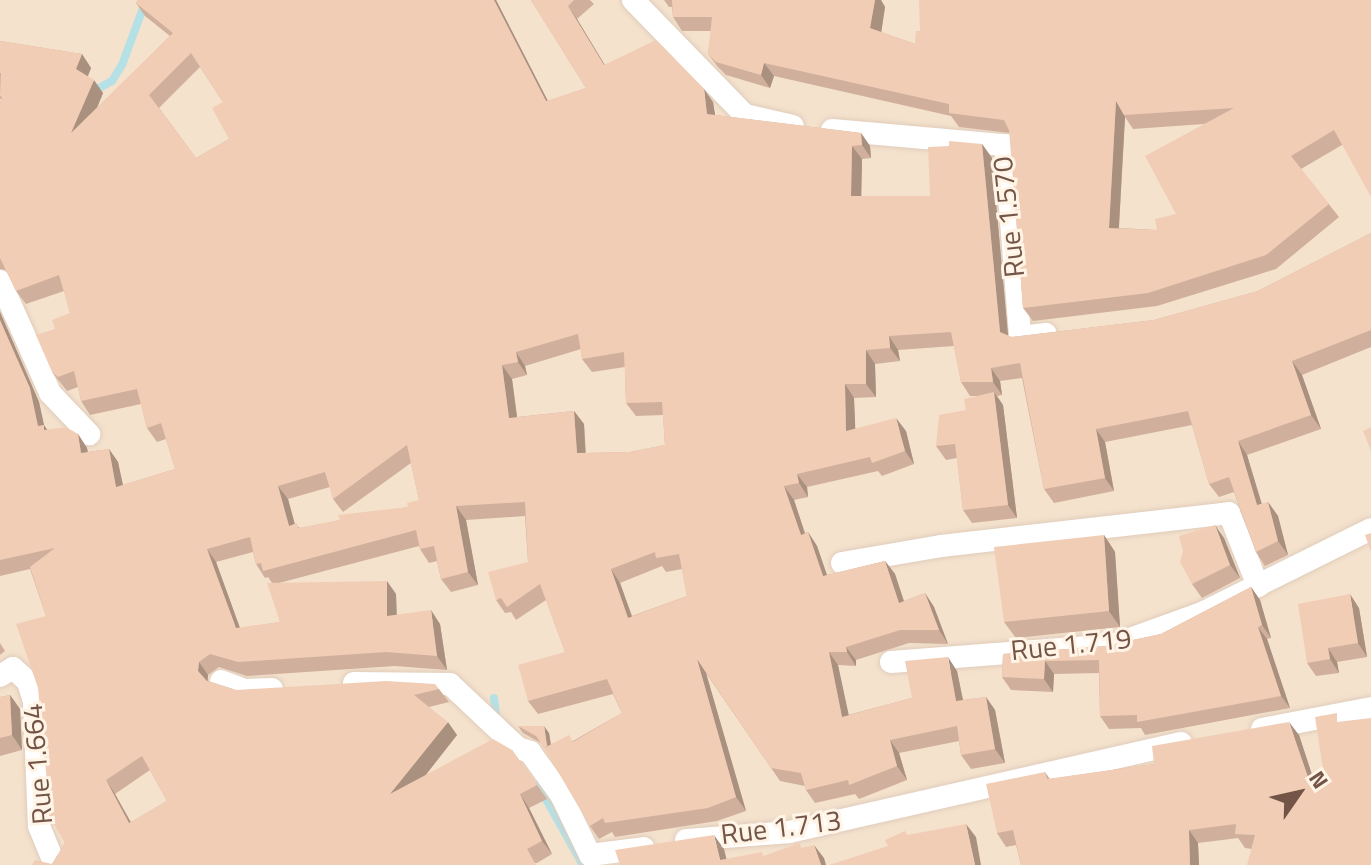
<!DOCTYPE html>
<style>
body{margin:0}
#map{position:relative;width:1371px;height:865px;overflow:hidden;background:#fdf0df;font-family:"Titillium Web",sans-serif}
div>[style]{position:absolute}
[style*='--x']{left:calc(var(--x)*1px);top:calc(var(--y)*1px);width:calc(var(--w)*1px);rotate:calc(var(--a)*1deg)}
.residential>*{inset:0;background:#f4e2cd}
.stream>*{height:8px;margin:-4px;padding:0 4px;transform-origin:4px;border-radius:4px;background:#b4e0e6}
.roads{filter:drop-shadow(0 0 2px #e0ccbb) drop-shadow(0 0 2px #e0ccbb)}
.minor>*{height:22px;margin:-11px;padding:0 11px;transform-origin:11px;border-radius:11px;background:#fff}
.wall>*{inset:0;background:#d0b09d}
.shaded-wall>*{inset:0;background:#a9907f}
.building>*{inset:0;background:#f2cdb6}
span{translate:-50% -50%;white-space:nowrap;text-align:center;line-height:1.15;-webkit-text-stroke:6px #fff4e5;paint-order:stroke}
.street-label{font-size:28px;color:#735547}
.north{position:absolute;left:1259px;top:753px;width:80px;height:80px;-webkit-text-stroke:6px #fff4e5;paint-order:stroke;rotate:56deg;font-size:22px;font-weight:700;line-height:32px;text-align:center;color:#735547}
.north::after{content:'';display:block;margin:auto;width:28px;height:36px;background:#735547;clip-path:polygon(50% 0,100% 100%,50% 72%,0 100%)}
</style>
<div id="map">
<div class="residential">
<div style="clip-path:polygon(0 0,1371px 0,1371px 865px,0 865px)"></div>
</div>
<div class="stream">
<div style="--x:92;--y:92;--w:23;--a:-29"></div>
<div style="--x:112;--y:81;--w:19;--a:-58"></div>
<div style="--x:122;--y:65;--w:69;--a:-69.7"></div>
<div style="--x:494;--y:698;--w:25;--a:83"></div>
<div style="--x:539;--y:776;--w:16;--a:79"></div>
<div style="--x:542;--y:792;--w:84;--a:60.7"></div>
</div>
<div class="roads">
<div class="minor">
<div style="--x:633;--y:0;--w:161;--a:45.8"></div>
<div style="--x:745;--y:115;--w:49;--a:12.9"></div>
<div style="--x:832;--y:130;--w:174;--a:5"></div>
<div style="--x:1005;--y:145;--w:193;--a:85.5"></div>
<div style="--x:1020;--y:337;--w:26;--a:-7"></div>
<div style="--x:0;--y:281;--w:123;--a:65.9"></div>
<div style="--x:50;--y:393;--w:57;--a:46.4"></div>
<div style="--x:842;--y:563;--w:100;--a:-9.7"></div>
<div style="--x:941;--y:546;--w:290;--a:-6.5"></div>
<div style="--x:1229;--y:513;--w:79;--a:68.3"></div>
<div style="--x:891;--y:662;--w:223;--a:-4.4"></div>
<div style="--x:1113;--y:645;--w:97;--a:-19.9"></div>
<div style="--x:1204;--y:612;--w:186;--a:-26.4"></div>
<div style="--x:0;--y:676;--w:15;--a:-32"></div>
<div style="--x:13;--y:668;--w:21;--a:43"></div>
<div style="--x:28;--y:682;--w:21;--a:73"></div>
<div style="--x:34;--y:702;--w:124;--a:87.7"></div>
<div style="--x:39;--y:826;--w:42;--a:67.7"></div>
<div style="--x:221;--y:681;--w:26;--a:21"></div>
<div style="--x:245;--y:690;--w:27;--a:-2"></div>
<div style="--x:354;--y:683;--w:96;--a:0.6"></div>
<div style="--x:450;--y:684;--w:93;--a:43.3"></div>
<div style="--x:518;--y:748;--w:13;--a:18"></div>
<div style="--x:530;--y:752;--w:53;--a:54.2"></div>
<div style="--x:561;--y:795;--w:67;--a:64.2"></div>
<div style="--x:590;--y:855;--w:54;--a:-7.4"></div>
<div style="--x:1262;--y:729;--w:111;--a:-10.9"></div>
<div style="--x:686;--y:840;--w:103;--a:-4.4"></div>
<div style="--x:789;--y:832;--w:402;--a:-12.8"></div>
</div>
</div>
<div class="wall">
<div style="clip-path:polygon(evenodd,138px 0,496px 0,548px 101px,586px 88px,531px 0,590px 0,594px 4px,577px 19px,605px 65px,713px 102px,715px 115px,861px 133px,870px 146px,871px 158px,862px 159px,861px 196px,930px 196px,982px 144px,992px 158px,1008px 336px,1012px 337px,1154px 320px,1258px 291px,1371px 233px,1371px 347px,1302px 375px,1321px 429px,1247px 455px,1262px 504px,1268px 502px,1278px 516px,1288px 555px,1265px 566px,1256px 552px,1234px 492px,1219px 497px,1209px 484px,1192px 425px,1105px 442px,1114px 491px,1054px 503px,1044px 489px,1022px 378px,1000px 381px,1002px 395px,997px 396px,1003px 405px,1017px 518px,972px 523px,963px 510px,957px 458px,946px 460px,936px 446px,978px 396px,970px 396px,961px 382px,954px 346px,898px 350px,900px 361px,875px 364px,876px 397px,854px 398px,855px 429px,906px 431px,914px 464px,882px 476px,878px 471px,807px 487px,808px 497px,794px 500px,805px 533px,808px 532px,817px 546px,827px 575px,885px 561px,895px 574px,904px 601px,925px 593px,934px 607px,948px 644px,909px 643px,856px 660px,856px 666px,838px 665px,848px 715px,912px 698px,957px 671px,963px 700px,986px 697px,995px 710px,1005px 763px,971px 769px,961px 755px,959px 741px,899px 753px,907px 780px,859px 799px,855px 794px,815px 803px,806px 790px,805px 786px,780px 781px,706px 673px,746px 811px,717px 821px,615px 837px,612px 832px,599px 839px,590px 826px,546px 750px,541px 743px,523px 733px,518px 726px,549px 733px,551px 744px,573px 741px,622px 713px,613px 694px,538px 714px,528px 701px,565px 652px,546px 600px,516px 620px,511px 612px,505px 613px,496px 600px,528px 562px,525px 516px,466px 520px,478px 585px,451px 592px,441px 579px,437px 561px,429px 563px,420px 549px,419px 546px,279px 583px,396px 594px,397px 615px,440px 624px,447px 670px,395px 666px,247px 676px,219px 667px,208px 675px,208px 681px,236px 690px,439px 689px,449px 702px,429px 707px,457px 735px,425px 775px,512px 750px,547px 799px,529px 808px,552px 854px,537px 863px,52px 864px,65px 843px,48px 792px,46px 616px,30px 569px,0 576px,0 312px,39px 402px,44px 425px,47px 430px,78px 434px,87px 448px,88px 452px,109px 449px,118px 462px,123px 485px,175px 469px,166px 439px,157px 442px,147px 428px,141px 404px,90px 415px,81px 401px,78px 387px,67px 391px,52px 372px,55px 329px,70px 313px,64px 291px,26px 304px,16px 291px,6px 270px,0 269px,0 104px,1px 100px,0 98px,0 41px,82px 54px,91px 68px,88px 76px,103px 93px,97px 108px,170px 36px,145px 16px,136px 3px,138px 0,200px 67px,223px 102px,229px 139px,196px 158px,159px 108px,200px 67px,138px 0,581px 349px,582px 359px,592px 372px,625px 367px,626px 403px,636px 416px,663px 415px,665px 445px,630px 452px,586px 453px,584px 424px,574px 411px,517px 417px,512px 379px,527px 375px,525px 366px,581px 349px,138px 0,411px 463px,419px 500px,408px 507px,300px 528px,294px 524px,288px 499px,330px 487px,333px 499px,343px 512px,411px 463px,138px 0,253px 552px,256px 564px,265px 578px,268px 577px,272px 583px,280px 622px,240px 628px,216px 562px,253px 552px,138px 0,662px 566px,666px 572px,682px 569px,687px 596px,632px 616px,620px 583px,662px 566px,138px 0,150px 770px,167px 801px,131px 822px,115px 794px,150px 770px)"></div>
<div style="clip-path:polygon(evenodd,664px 0,881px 0,885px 7px,881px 32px,915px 44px,920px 31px,1371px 0,1342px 145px,1301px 169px,1339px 217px,1276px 269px,1157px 306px,1033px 321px,1023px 308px,1010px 133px,959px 127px,951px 116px,774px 76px,770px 88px,726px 75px,718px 67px,708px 54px,711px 31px,682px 31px,673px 17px,672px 7px,669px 7px,664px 0,1125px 117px,1133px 129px,1204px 124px,1176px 214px,1157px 230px,1119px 228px,1125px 117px)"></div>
<div style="clip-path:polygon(1104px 535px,1115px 552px,1120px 627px,1016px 638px,1004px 622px)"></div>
<div style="clip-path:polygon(1224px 538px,1240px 578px,1202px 598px,1192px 584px)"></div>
<div style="clip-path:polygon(1251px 587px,1260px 600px,1271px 638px,1267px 639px,1290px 708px,1145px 735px,1141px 728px,1109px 729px,1100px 716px,1099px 673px,1054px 674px,1053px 692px,1011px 690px,1002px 677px,1003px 654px,1105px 646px,1161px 634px)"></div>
<div style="clip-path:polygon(1359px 608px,1367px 657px,1337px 662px,1339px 673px,1316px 676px,1307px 663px)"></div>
<div style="clip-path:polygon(0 643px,5px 651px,0 655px)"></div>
<div style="clip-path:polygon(10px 695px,20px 709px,22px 750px,0 756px,0 697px)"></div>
<div style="clip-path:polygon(1299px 735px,1313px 778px,1371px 865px,1245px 848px,1238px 838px,1198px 843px,1199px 865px,1021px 865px,1016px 845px,1006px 847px,997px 833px,1045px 772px,1050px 779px,1154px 764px)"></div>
</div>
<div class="shaded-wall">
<div style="clip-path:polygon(494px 0,496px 0,555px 115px,546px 101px)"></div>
<div style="clip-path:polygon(875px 0,881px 0,885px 7px,880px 41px,870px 28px)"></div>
<div style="clip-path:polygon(568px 6px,577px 19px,613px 79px,604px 65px)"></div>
<div style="clip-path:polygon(82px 54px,91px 68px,85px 83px,76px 69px)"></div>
<div style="clip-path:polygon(764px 63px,774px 76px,770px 88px,761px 75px)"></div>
<div style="clip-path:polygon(94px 80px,103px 93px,81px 147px,71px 133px)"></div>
<div style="clip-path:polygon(704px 89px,713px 102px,717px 127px,707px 114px)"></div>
<div style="clip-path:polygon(1116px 101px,1125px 117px,1118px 242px,1109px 228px)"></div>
<div style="clip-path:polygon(861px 133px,870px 146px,871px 158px,862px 145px)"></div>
<div style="clip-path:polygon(982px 144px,992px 158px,1009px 346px,1000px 332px)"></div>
<div style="clip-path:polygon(852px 146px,862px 159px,861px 210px,851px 196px)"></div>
<div style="clip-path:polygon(0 312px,39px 402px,44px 425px,53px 438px,38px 426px,0 320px)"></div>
<div style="clip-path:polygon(889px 336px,898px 350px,900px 361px,890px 348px)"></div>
<div style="clip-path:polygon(866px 350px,875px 364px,876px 397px,866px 384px)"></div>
<div style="clip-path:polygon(516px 352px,525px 366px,527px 375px,518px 362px)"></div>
<div style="clip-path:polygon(1292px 361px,1302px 375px,1321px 429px,1311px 415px)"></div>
<div style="clip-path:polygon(502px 365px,512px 379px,519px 432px,509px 418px)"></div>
<div style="clip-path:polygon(991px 368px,1000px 381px,1002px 395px,993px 382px)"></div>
<div style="clip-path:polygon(845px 384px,854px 398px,856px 445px,846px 431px)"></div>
<div style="clip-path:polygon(994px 392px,1003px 405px,1017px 518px,1008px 505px)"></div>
<div style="clip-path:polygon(574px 411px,584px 424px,586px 467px,577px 453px)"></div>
<div style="clip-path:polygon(896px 418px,906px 431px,914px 464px,905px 451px)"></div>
<div style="clip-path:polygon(1096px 429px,1105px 442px,1114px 491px,1105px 478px)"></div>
<div style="clip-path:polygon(78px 434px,87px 448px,90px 467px,81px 453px)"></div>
<div style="clip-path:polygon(1238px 441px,1247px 455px,1266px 519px,1257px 505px)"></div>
<div style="clip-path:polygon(109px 449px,118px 462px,126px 500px,116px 487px)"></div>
<div style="clip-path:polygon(797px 474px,807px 487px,808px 497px,799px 483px)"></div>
<div style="clip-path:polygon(278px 486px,288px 499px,299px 539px,289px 526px)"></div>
<div style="clip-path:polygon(784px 486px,794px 500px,810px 549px,801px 535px)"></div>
<div style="clip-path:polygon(1268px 502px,1278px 516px,1288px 555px,1278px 541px)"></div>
<div style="clip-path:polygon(456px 506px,466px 520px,478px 585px,468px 572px)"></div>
<div style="clip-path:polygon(1215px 525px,1224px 538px,1240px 578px,1230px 565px)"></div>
<div style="clip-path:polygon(808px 532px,817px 546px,832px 590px,823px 576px)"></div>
<div style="clip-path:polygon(1104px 535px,1115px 552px,1120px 627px,1109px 611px)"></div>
<div style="clip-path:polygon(207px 549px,216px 562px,245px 642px,236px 628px)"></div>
<div style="clip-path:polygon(885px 561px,895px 574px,909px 617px,899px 603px)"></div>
<div style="clip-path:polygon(611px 569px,620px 583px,637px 631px,628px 618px)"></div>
<div style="clip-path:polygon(387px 581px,396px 594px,397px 629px,387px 616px)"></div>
<div style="clip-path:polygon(1251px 587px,1260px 600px,1271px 638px,1262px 625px)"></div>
<div style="clip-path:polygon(925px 593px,934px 607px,948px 644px,939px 630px)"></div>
<div style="clip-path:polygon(1350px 594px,1359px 608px,1367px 657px,1358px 643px)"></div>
<div style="clip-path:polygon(431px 610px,440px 624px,447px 670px,437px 656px)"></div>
<div style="clip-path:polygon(1258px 627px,1267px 639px,1290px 708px,1281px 696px)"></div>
<div style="clip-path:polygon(846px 647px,856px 660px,856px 666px,847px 652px)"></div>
<div style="clip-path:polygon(1328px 648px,1337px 662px,1339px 673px,1330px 659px)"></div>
<div style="clip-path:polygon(829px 652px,838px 665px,852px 730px,842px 717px)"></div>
<div style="clip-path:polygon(948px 657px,957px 671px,966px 715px,956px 701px)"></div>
<div style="clip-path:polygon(697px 659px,706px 673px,746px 811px,736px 797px)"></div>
<div style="clip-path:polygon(1045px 661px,1054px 674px,1053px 692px,1044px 679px)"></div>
<div style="clip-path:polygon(199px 662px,208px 675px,207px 684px,198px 671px)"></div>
<div style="clip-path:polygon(10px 695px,20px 709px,22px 750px,12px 735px)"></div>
<div style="clip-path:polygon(986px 697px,995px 710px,1005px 763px,995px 749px)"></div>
<div style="clip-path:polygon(448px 722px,457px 735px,400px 808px,390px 794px)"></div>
<div style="clip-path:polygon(1289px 722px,1299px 735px,1318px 793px,1309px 780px)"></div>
<div style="clip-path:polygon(544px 726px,549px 733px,553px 761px,549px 754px)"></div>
<div style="clip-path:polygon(890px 740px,899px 753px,907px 780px,897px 766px)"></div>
<div style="clip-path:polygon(106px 780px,115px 794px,138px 836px,129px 823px)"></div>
<div style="clip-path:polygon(520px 794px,529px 808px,552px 854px,542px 841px)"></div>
<div style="clip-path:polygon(966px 824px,976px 837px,981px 865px,975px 865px)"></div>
<div style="clip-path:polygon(1189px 830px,1198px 843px,1199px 865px,1190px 865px)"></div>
<div style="clip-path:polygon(714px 835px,724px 849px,728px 865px,720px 860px)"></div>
<div style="clip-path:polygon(814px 845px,824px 858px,826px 865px,821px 865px)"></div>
</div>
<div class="building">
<div style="clip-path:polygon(evenodd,138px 0,494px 0,546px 101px,586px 88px,531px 0,574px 0,568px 6px,604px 65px,656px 40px,704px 89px,707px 114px,861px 133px,862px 145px,852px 146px,851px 196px,930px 196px,928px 147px,949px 146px,949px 141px,982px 144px,1000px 332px,1012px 337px,1154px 320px,1258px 291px,1371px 233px,1371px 330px,1292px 361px,1311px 415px,1238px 441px,1257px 505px,1268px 502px,1278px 541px,1256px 552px,1229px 477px,1209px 484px,1188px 411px,1096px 429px,1105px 478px,1044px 489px,1020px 363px,991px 368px,993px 382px,961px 382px,951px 332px,889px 336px,890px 348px,866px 350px,866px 384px,845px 384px,846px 431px,896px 418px,905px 451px,872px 463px,870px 457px,797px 474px,799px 483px,784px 486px,801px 535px,808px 532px,823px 576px,885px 561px,899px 603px,925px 593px,939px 630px,900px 630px,846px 647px,847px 652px,829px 652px,842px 717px,912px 698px,905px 661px,948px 657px,956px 701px,986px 697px,995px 749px,961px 755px,957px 726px,890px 740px,897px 766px,849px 785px,848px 780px,806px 790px,801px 773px,771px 768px,697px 659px,736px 797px,708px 808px,605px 823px,603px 818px,590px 826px,544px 748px,569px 735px,573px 742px,622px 713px,607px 679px,528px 701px,518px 665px,565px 652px,540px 584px,507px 607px,501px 598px,496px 600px,488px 572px,528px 562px,525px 502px,456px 506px,468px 572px,441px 579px,434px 546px,420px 549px,416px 530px,263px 571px,261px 563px,256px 564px,250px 537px,207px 549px,236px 628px,280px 622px,267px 583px,387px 581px,387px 616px,431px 610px,437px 656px,386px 652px,238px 662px,210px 654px,199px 662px,198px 671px,207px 681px,236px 690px,386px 681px,435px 684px,439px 689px,414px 695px,448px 722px,390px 794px,493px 739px,512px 750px,537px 785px,520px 794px,542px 841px,527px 849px,536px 865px,32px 865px,35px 860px,52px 864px,65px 843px,43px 805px,48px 792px,38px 688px,16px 624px,46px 616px,30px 567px,55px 548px,0 560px,0 320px,30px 388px,38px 426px,44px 425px,44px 430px,66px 427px,78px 434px,81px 453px,109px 449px,116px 487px,175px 469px,161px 423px,147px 428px,137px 389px,81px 401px,74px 371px,58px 377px,52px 372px,36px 335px,55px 329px,52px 320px,70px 313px,59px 275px,16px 291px,0 258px,0 104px,2px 97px,0 96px,1px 73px,0 73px,0 41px,82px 54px,76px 69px,94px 80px,71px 133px,173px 33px,136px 3px,138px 0,191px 53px,223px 102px,212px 108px,229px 139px,196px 158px,149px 95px,191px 53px,138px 0,578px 334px,582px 359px,624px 352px,626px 403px,662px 402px,665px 445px,630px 452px,577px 453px,574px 411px,509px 418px,502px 365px,518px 362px,516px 352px,578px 334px,138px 0,407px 445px,419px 500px,407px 503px,408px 507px,338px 515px,340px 520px,298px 528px,297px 523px,289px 526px,278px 486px,325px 472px,333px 499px,407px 445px,138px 0,655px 552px,656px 558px,679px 554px,687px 596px,628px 618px,611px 569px,655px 552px,138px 0,142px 756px,167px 801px,129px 823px,106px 780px,142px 756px)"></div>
<div style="clip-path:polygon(evenodd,672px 0,875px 0,870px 28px,915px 44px,916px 31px,920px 31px,919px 0,1371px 0,1371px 197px,1334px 130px,1291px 156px,1329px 204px,1266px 255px,1148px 293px,1023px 308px,1009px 130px,1004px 120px,949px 113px,949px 104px,764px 63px,761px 75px,716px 62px,708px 54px,712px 17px,673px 17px,672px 0,1116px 101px,1124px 115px,1234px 108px,1145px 156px,1176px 214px,1155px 219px,1157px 230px,1109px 228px,1116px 101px)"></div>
<div style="clip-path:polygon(994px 392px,1008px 505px,963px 510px,955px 444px,936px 446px,939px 415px,966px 410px,964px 399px)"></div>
<div style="clip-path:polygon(1371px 427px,1371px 451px,1363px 431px)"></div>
<div style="clip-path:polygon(1215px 525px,1230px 565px,1192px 584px,1180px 562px,1183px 551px,1179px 536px)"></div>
<div style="clip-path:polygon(1371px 533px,1371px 552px,1365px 535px)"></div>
<div style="clip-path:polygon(1104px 535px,1109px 611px,1004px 622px,994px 547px)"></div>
<div style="clip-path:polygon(1251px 587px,1262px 625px,1258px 627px,1281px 696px,1137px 722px,1137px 715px,1100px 716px,1099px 660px,1045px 661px,1044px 679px,1002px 677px,1003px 654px,1105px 646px,1161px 634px)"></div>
<div style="clip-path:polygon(1350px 594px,1358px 643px,1328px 648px,1330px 659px,1307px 663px,1298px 604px)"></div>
<div style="clip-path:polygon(10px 695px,12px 735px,0 738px,0 697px)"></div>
<div style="clip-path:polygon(1337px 713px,1337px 722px,1371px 718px,1371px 865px,1247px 865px,1255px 835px,1235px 834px,1236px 824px,1189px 830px,1190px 865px,1021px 865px,1013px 830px,997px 833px,986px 784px,1045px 772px,1047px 779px,1154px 764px,1152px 746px,1289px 722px,1309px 780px,1324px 776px,1315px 717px)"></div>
<div style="clip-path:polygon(518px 726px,544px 726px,547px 746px,544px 748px,545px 749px,536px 736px)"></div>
<div style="clip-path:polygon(966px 824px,975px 865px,829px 865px,888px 846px,885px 840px,905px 831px,907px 835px)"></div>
<div style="clip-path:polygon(714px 835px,720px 860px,762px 852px,763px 856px,800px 843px,801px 848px,814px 845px,821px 865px,620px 865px,615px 850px)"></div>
</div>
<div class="street-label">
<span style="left:1008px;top:217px;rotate:-96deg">Rue 1.570</span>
<span style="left:1071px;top:644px;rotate:-6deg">Rue 1.719</span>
<span style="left:37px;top:764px;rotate:-95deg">Rue 1.664</span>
<span style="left:781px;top:827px;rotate:-7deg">Rue 1.713</span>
</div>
<div class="north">N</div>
</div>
